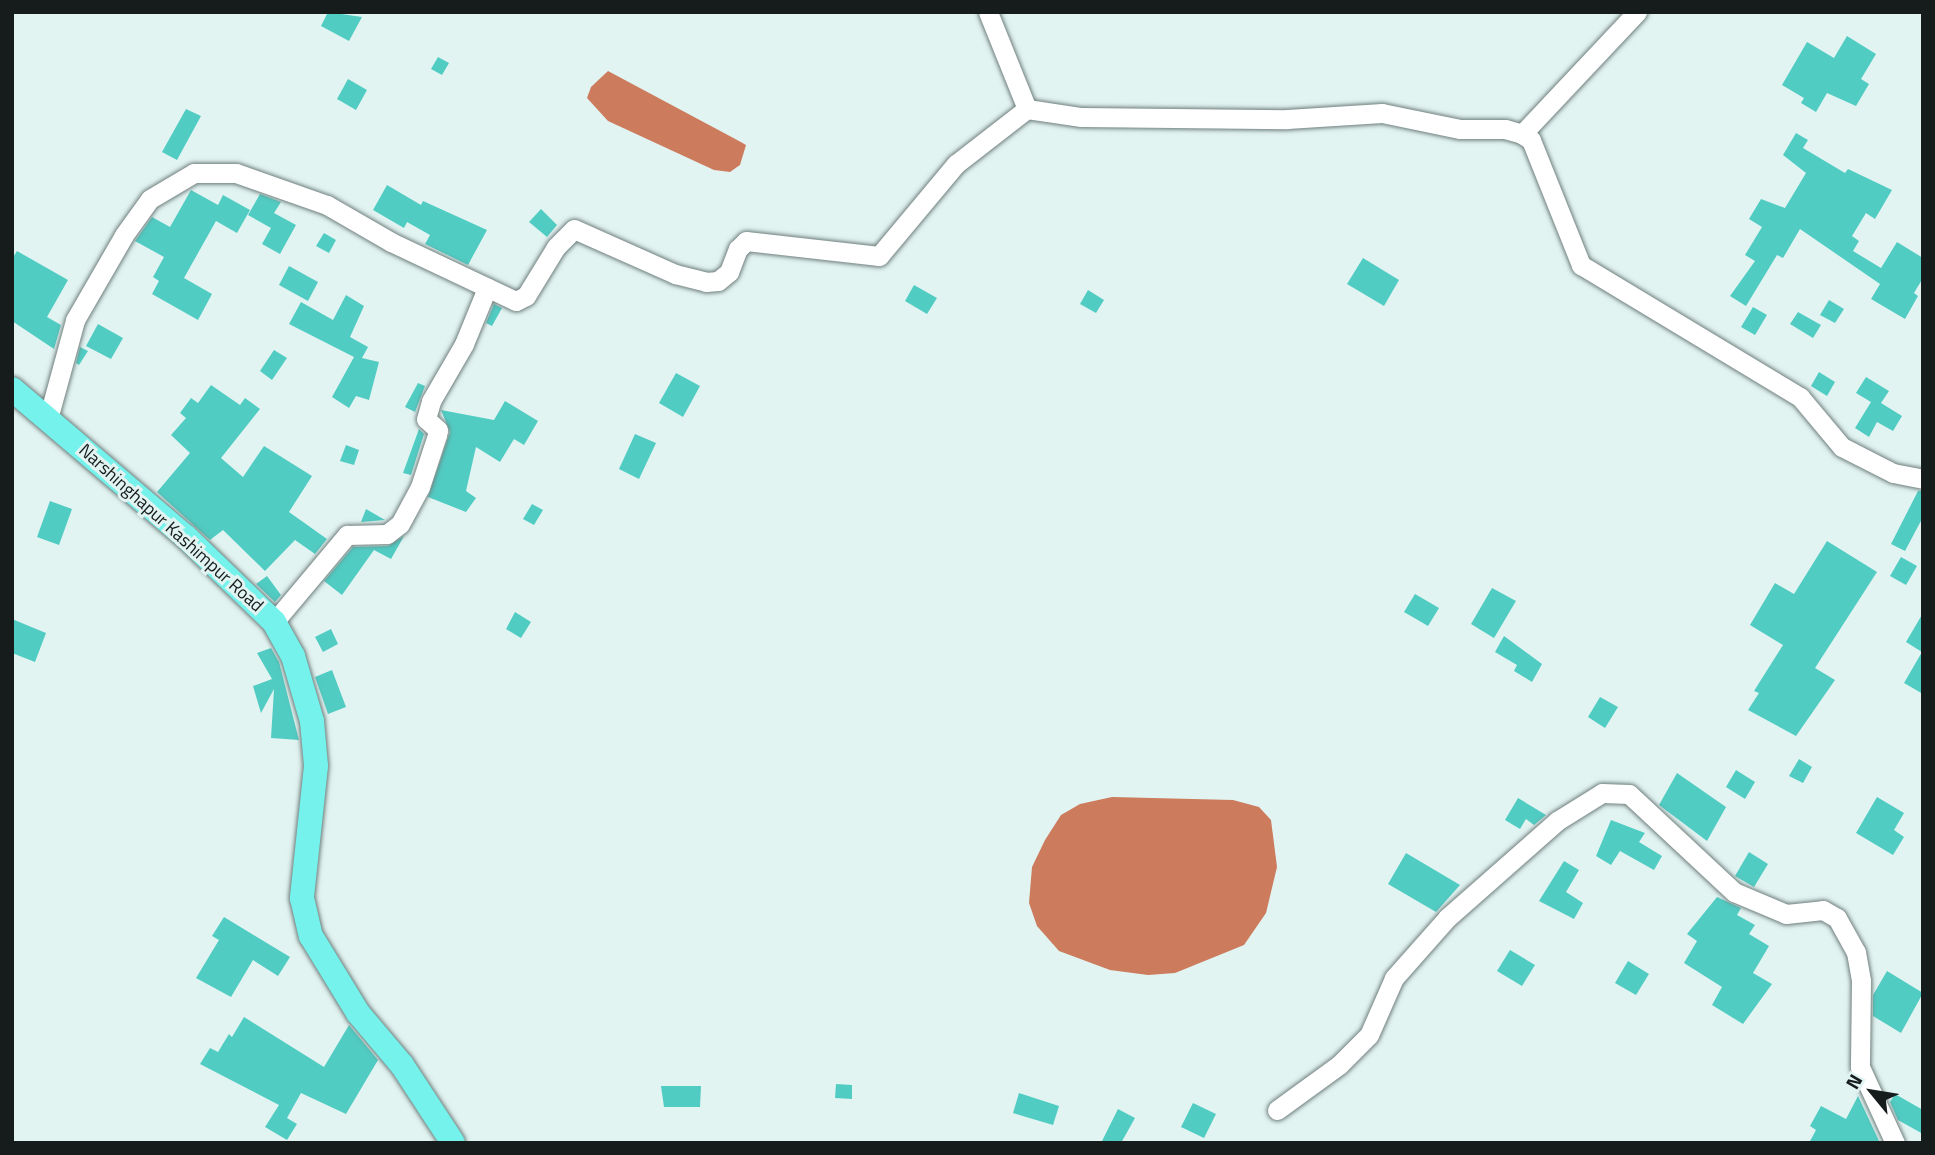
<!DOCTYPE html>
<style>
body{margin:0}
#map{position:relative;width:1935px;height:1155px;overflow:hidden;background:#e2f4f2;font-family:"Titillium Web",sans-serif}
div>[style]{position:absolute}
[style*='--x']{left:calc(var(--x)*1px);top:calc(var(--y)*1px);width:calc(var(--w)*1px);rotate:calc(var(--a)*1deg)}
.water>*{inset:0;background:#cc7b5d}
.building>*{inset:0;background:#51ccc3}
.roads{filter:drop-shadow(0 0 2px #6f7f7d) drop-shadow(0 0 2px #6f7f7d)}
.minor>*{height:19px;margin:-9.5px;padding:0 9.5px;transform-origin:9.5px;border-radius:9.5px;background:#fff}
.major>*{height:24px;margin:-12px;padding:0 12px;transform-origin:12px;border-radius:12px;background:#74f2eb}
span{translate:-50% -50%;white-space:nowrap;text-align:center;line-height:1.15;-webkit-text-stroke:6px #e2f4f2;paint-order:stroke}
.street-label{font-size:18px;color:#161c1b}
.frame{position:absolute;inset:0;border:14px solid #161c1b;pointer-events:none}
.north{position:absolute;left:1837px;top:1057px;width:70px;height:70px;-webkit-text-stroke:5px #e2f4f2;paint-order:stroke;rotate:300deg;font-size:19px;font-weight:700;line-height:28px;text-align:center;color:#161c1b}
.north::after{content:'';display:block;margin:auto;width:24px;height:32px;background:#161c1b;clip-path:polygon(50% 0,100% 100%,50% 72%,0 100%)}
</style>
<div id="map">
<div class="water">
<div style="clip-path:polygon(608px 71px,739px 141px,746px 145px,740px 165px,730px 172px,714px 170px,608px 121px,587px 98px,591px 87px)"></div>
<div style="clip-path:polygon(1112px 797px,1233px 800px,1259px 807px,1271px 820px,1277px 867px,1266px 913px,1244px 945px,1175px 973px,1148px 975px,1110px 970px,1059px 951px,1037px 926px,1029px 903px,1032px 867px,1045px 840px,1061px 815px,1080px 804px)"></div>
</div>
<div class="building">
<div style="clip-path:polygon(328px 12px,362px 17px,349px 41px,321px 26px)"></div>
<div style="clip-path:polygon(1847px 36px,1876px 54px,1861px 79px,1869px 84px,1856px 106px,1827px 93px,1816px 112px,1801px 103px,1804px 98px,1782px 85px,1807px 42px,1834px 58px)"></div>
<div style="clip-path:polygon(438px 57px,449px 63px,442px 75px,431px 69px)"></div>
<div style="clip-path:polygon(348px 79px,367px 90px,356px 110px,337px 99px)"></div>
<div style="clip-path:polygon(186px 109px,201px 116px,177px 160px,162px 152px)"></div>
<div style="clip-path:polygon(1796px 133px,1808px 140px,1803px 148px,1845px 173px,1848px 169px,1892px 190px,1875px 219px,1866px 213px,1852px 236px,1859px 241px,1853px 251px,1881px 268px,1897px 242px,1923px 258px,1923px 278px,1914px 293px,1918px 296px,1905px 319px,1871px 299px,1880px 284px,1800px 229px,1783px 258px,1777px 255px,1746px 306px,1730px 296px,1755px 261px,1745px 255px,1762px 227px,1749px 219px,1761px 199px,1785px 208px,1806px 173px,1783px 155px)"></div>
<div style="clip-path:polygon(387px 185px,421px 205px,423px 201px,487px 230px,468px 265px,425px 244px,430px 235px,407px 222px,404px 228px,373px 210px)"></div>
<div style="clip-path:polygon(191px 190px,218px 205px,223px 195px,250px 210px,237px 233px,216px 221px,184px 278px,212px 294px,198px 320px,152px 294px,159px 281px,153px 277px,164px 257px,135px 241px,152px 217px,170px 227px)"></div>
<div style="clip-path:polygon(260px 194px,281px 202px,274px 213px,296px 225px,280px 254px,262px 244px,271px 228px,248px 215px)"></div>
<div style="clip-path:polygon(541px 209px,557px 225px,547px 237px,529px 222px)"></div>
<div style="clip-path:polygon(324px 233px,336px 240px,329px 253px,316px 246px)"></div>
<div style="clip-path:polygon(17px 251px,68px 280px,47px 317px,61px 325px,54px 349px,12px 321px,12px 259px)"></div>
<div style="clip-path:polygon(1363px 258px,1399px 280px,1384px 306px,1347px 284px)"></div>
<div style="clip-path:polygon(289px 266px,318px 282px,308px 301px,279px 285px)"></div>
<div style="clip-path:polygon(914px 285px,937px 298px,927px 314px,905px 301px)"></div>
<div style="clip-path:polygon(1088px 290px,1104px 300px,1096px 313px,1080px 304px)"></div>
<div style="clip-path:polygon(346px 295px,364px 306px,350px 337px,368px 347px,362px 358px,379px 362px,369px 400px,356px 396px,349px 408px,332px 397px,354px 357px,289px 324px,301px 302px,333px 320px)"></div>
<div style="clip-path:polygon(1829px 300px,1844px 309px,1835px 323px,1820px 315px)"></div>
<div style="clip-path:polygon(494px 304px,502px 308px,492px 326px,486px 323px)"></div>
<div style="clip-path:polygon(1753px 307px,1767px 315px,1755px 335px,1741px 327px)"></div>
<div style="clip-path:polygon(1798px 312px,1821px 325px,1813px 338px,1790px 324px)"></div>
<div style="clip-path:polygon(98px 324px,123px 338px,111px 359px,86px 346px)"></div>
<div style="clip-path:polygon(80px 347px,88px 351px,79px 365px,76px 363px)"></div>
<div style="clip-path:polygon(274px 350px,287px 358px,272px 380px,260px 371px)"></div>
<div style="clip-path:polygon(1819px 372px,1835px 382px,1827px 396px,1811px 386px)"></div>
<div style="clip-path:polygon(676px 373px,700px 386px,683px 417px,659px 403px)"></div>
<div style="clip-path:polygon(1866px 377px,1889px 391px,1881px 403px,1902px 416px,1893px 431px,1877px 422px,1869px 437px,1855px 428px,1871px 402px,1856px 393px)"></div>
<div style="clip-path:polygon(418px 383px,425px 386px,415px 412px,405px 407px)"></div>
<div style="clip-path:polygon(211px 385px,240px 405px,245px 398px,260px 409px,221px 458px,243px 477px,264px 446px,312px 476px,289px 512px,327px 539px,315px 554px,295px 540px,265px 571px,223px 530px,210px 540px,157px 492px,190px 453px,171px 435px,186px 418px,180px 413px,191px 398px,198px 403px)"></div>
<div style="clip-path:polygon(505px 401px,538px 421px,524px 445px,514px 439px,500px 462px,476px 447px,466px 491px,476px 498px,466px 512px,428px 497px,450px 432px,441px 410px,494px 420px)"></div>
<div style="clip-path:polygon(419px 429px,424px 434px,411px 475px,403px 473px)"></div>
<div style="clip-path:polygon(635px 434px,656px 443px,639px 479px,619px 469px)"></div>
<div style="clip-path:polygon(346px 445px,359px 450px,354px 465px,340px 461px)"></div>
<div style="clip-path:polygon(1918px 491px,1923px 491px,1923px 517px,1905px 551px,1891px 544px)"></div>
<div style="clip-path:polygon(50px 501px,72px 509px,59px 545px,37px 537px)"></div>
<div style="clip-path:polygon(532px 504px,543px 510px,534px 525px,523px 519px)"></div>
<div style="clip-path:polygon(366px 509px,385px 520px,361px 522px)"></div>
<div style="clip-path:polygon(404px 536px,391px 559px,374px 550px,342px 595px,324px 581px,353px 547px,388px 546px)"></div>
<div style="clip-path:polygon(1827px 541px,1877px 572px,1815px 668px,1835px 680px,1796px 736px,1748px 710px,1759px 693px,1754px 691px,1783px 645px,1750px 625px,1775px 583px,1794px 594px)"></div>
<div style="clip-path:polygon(1901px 557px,1917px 566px,1906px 585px,1890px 576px)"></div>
<div style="clip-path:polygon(267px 576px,281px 595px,275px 602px,256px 584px)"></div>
<div style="clip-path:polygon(1492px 588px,1516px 601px,1494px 638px,1471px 624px)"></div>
<div style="clip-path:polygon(1415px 594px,1439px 608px,1428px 626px,1404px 612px)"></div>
<div style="clip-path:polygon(515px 612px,531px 622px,521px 638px,506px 629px)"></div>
<div style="clip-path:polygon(1923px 613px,1923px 694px,1904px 683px,1922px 652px,1906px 642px)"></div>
<div style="clip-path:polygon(12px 619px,46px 633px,35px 662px,12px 653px)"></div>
<div style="clip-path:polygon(331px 629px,338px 644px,323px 652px,315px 637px)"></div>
<div style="clip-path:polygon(1504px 636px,1542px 664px,1532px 682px,1514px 671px,1517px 665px,1495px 652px)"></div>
<div style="clip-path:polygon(271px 648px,279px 662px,299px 740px,271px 738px,274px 689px,261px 713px,253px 686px,272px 679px,257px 653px)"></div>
<div style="clip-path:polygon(332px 670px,346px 707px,328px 714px,315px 677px)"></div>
<div style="clip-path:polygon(1600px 697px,1618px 707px,1605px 728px,1588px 717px)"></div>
<div style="clip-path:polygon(1799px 759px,1812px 767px,1803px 783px,1789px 776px)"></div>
<div style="clip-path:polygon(1736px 770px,1755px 782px,1745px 799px,1726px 787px)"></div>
<div style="clip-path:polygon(1677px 773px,1726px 807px,1707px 841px,1659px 805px)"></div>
<div style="clip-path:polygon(1877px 797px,1904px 813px,1894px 830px,1904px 837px,1893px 855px,1856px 833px)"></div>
<div style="clip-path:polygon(1518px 798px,1546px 815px,1534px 825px,1526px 819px,1520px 829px,1505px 820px)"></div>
<div style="clip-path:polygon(1611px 820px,1645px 833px,1639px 842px,1662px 856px,1654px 870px,1620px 851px,1611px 865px,1596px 856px)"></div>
<div style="clip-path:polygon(1749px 852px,1768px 864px,1754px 887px,1735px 876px)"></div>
<div style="clip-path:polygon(1406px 853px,1460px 885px,1436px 912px,1388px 884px)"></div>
<div style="clip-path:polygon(1564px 861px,1579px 870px,1566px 892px,1583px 903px,1574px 919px,1539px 901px)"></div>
<div style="clip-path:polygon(1717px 897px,1741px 908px,1737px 915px,1755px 925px,1749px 934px,1769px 946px,1753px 973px,1772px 984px,1743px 1024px,1712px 1005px,1722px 987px,1684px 963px,1697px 941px,1687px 934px)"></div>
<div style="clip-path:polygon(224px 917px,290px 957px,278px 976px,253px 960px,231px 997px,196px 978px,219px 940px,212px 936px)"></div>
<div style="clip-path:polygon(1510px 950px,1535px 965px,1522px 986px,1497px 971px)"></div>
<div style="clip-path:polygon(1628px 961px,1649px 974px,1636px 995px,1615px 983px)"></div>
<div style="clip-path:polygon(1887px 971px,1923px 993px,1901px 1033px,1873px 1016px,1873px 995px)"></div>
<div style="clip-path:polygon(244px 1017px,324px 1067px,349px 1025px,378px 1060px,346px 1114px,301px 1093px,287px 1118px,297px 1124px,287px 1140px,265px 1127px,279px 1105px,200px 1064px,210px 1048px,218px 1052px,229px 1034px,232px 1037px)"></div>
<div style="clip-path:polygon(836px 1084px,852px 1085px,852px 1099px,835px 1098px)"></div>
<div style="clip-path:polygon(661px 1086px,701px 1086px,700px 1107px,664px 1107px)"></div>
<div style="clip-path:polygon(1019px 1093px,1059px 1106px,1053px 1125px,1013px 1113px)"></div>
<div style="clip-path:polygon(1895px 1094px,1923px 1110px,1923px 1134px,1898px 1120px,1890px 1102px)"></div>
<div style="clip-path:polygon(1858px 1096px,1880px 1143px,1809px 1143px,1816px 1130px,1810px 1126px,1821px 1106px,1846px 1119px)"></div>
<div style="clip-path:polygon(1193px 1103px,1216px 1114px,1204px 1138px,1181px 1127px)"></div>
<div style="clip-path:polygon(1118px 1109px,1135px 1118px,1121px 1143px,1101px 1143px)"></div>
</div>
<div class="roads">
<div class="minor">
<div style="--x:988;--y:12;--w:105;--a:68.1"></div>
<div style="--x:1522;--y:134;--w:168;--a:-46.7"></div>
<div style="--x:48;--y:419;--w:103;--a:-74.7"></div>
<div style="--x:75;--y:320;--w:98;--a:-60"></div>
<div style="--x:124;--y:235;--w:44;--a:-54.2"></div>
<div style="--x:150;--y:199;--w:51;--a:-30.6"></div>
<div style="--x:194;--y:173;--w:42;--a:0"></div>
<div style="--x:236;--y:173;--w:96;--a:19.4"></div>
<div style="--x:327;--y:205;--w:74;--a:30"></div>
<div style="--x:391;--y:242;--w:138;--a:25.3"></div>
<div style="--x:516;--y:301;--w:11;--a:-27"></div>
<div style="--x:526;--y:296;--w:57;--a:-58.5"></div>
<div style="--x:556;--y:247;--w:25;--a:-45"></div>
<div style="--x:574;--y:229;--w:111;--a:24"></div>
<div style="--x:675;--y:274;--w:32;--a:14"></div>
<div style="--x:706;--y:282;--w:12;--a:-5"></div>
<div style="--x:718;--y:281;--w:14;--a:-39"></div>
<div style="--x:729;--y:272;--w:25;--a:-69"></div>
<div style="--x:738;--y:249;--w:11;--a:-45"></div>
<div style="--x:746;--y:241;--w:134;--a:6.4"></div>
<div style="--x:879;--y:256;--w:120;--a:-50.1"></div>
<div style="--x:956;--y:164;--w:90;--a:-37.8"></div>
<div style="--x:1027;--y:109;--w:55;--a:8.4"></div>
<div style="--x:1081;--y:117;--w:206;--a:0.6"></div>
<div style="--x:1287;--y:119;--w:95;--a:-3.6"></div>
<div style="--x:1382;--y:113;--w:80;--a:11.6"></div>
<div style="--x:1460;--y:129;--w:45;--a:0"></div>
<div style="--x:1505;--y:129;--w:18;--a:16"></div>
<div style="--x:1522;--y:134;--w:11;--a:34"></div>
<div style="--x:1531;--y:140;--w:135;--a:68.2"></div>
<div style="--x:1581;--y:265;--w:256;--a:31.1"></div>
<div style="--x:1800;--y:397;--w:65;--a:50"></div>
<div style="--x:1842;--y:447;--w:57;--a:27"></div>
<div style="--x:1893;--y:473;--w:31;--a:11"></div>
<div style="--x:274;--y:622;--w:114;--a:-50"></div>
<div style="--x:347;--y:535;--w:40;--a:-1.4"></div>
<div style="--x:387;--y:534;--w:16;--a:-38"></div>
<div style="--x:400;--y:524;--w:42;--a:-61.6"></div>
<div style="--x:420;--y:487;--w:55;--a:-71.9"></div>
<div style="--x:437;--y:435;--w:5;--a:-79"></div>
<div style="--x:438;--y:430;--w:16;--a:-137"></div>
<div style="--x:426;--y:419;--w:19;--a:-74"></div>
<div style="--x:431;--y:401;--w:66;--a:-59.9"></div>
<div style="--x:464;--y:344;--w:61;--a:-67.7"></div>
<div style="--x:1277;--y:1110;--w:77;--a:-36"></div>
<div style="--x:1339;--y:1065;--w:42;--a:-45"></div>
<div style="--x:1369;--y:1035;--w:62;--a:-66.3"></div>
<div style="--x:1394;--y:978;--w:80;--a:-48.5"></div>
<div style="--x:1447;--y:918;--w:147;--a:-41.4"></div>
<div style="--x:1557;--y:821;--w:53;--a:-31.9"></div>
<div style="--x:1602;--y:793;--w:27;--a:2"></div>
<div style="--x:1629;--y:794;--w:144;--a:43"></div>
<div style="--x:1734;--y:892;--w:56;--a:22.9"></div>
<div style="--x:1786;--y:914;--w:37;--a:-6"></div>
<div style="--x:1823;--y:910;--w:16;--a:30"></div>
<div style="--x:1837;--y:918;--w:39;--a:61"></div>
<div style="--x:1856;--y:952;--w:29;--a:80"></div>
<div style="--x:1861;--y:981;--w:86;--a:90.7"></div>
<div style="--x:1860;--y:1067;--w:84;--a:65.3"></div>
</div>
<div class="major">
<div style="--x:12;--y:389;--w:227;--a:40.4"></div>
<div style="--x:185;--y:536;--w:124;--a:44"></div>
<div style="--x:274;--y:622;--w:39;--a:61"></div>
<div style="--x:293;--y:656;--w:68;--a:73.7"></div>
<div style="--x:312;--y:721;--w:45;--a:84.9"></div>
<div style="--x:316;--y:766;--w:133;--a:96.1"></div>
<div style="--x:302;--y:898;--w:39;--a:77"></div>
<div style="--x:311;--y:936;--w:90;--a:58.6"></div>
<div style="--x:358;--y:1013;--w:68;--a:49.8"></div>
<div style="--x:402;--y:1065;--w:93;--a:56.8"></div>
</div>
</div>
<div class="street-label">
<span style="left:171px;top:528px;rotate:42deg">Narshinghapur Kashimpur Road</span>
</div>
<div class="frame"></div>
<div class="north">N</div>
</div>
